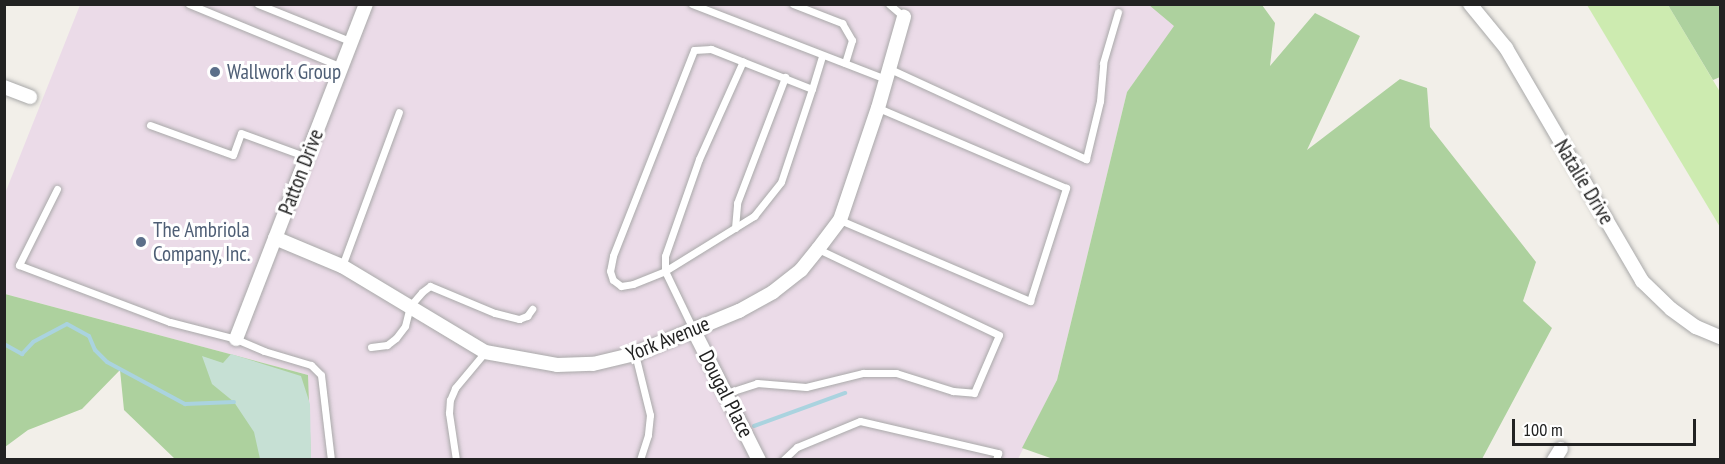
<!DOCTYPE html>
<style>
body{margin:0}
#map{position:relative;width:1725px;height:464px;overflow:hidden;background:#f2efe9;font-family:"PT Sans Narrow",sans-serif}
div>[style]{position:absolute}
[style*='--x']{left:calc(var(--x)*1px);top:calc(var(--y)*1px);width:calc(var(--w)*1px);rotate:calc(var(--a)*1deg)}
.industrial>*{inset:0;background:#ebdbe8}
.grass>*{inset:0;background:#cdebb0}
.forest>*{inset:0;background:#add19e}
.wetland>*{inset:0;background:#c6e0d4}
.stream>*{height:4px;margin:-2px;padding:0 2px;transform-origin:2px;border-radius:2px;background:#aad3df}
.roads{filter:drop-shadow(0 0 2px #a9a9a9) drop-shadow(0 0 2px #a9a9a9)}
.lane>*{height:7px;margin:-3.5px;padding:0 3.5px;transform-origin:3.5px;border-radius:3.5px;background:#fff}
.street>*{height:14px;margin:-7px;padding:0 7px;transform-origin:7px;border-radius:7px;background:#fff}
.dots>*{width:16px;height:16px;translate:-50% -50%;box-sizing:border-box;border:3px solid #fff;border-radius:50%}
span{translate:-50% -50%;white-space:nowrap;text-align:center;line-height:1.15;-webkit-text-stroke:6px #fff;paint-order:stroke}
.service-label{font-size:21px;color:#4e5e75}
.left{translate:0 -50%;text-align:left}
.street-label{font-size:21px;color:#222}
.frame{position:absolute;inset:0;border:6px solid #222;pointer-events:none}
.scale{position:absolute;left:1512px;top:419px;width:184px;height:27px;box-sizing:border-box;border:3px solid #222;border-top:0;padding-left:8px;font-size:18px;line-height:21px;white-space:nowrap;color:#222;-webkit-text-stroke:4px #fff;paint-order:stroke}
</style>
<div id="map">
<div class="industrial">
<div style="clip-path:polygon(1149px 4px,1175px 26px,1127px 92px,1057px 380px,1018px 459px,304px 459px,308px 375px,5px 294px,4px 196px,80px 5px)"></div>
</div>
<div class="grass">
<div style="clip-path:polygon(1587px 5px,1668px 5px,1720px 92px,1720px 227px)"></div>
</div>
<div class="forest">
<div style="clip-path:polygon(1149px 5px,1262px 5px,1275px 23px,1270px 66px,1315px 13px,1360px 36px,1307px 150px,1400px 79px,1427px 88px,1430px 127px,1536px 262px,1523px 301px,1552px 328px,1482px 459px,1056px 460px,1022px 448px,1057px 380px,1127px 92px,1174px 26px)"></div>
<div style="clip-path:polygon(1668px 5px,1720px 5px,1720px 77px,1713px 80px)"></div>
<div style="clip-path:polygon(5px 294px,308px 375px,311px 459px,175px 459px,124px 410px,120px 370px,82px 409px,28px 430px,5px 447px)"></div>
</div>
<div class="wetland">
<div style="clip-path:polygon(231px 354px,301px 376px,310px 404px,311px 459px,260px 459px,254px 432px,234px 402px,212px 384px,202px 356px,223px 363px)"></div>
</div>
<div class="stream">
<div style="--x:4;--y:344;--w:21;--a:29"></div>
<div style="--x:22;--y:354;--w:16;--a:-47"></div>
<div style="--x:33;--y:342;--w:38;--a:-28"></div>
<div style="--x:67;--y:324;--w:25;--a:29"></div>
<div style="--x:89;--y:336;--w:15;--a:67"></div>
<div style="--x:95;--y:350;--w:17;--a:45"></div>
<div style="--x:107;--y:362;--w:89;--a:28.3"></div>
<div style="--x:185;--y:404;--w:49;--a:-2.3"></div>
<div style="--x:754;--y:426;--w:97;--a:-19.9"></div>
</div>
<div class="roads">
<div class="lane">
<div style="--x:189;--y:4;--w:165;--a:22.4"></div>
<div style="--x:258;--y:4;--w:101;--a:22"></div>
<div style="--x:692;--y:4;--w:207;--a:21.2"></div>
<div style="--x:793;--y:4;--w:53;--a:21.2"></div>
<div style="--x:842;--y:23;--w:20;--a:60"></div>
<div style="--x:852;--y:40;--w:24;--a:107"></div>
<div style="--x:889;--y:4;--w:20;--a:41"></div>
<div style="--x:890;--y:69;--w:216;--a:24.7"></div>
<div style="--x:1086;--y:159;--w:60;--a:-76.4"></div>
<div style="--x:1100;--y:101;--w:38;--a:-85"></div>
<div style="--x:1103;--y:63;--w:53;--a:-73.6"></div>
<div style="--x:812;--y:89;--w:109;--a:-158.4"></div>
<div style="--x:711;--y:49;--w:17;--a:177"></div>
<div style="--x:694;--y:50;--w:221;--a:111.5"></div>
<div style="--x:613;--y:256;--w:15;--a:101"></div>
<div style="--x:610;--y:271;--w:9;--a:72"></div>
<div style="--x:613;--y:280;--w:10;--a:37"></div>
<div style="--x:621;--y:286;--w:12;--a:-9"></div>
<div style="--x:633;--y:284;--w:35;--a:-22"></div>
<div style="--x:665;--y:271;--w:105;--a:-31.7"></div>
<div style="--x:754;--y:216;--w:43;--a:-51.5"></div>
<div style="--x:781;--y:182;--w:98;--a:-71.6"></div>
<div style="--x:812;--y:89;--w:34;--a:-73"></div>
<div style="--x:150;--y:125;--w:88;--a:19.9"></div>
<div style="--x:233;--y:155;--w:23;--a:-70"></div>
<div style="--x:241;--y:133;--w:70;--a:20"></div>
<div style="--x:57;--y:189;--w:85;--a:116.6"></div>
<div style="--x:19;--y:265;--w:161;--a:20.7"></div>
<div style="--x:170;--y:322;--w:68;--a:14.4"></div>
<div style="--x:236;--y:339;--w:30;--a:23"></div>
<div style="--x:264;--y:351;--w:49;--a:16.6"></div>
<div style="--x:311;--y:365;--w:14;--a:45"></div>
<div style="--x:321;--y:375;--w:86;--a:83.3"></div>
<div style="--x:840;--y:220;--w:207;--a:23.1"></div>
<div style="--x:1030;--y:301;--w:119;--a:-72.3"></div>
<div style="--x:1066;--y:188;--w:204;--a:-156.9"></div>
<div style="--x:735;--y:228;--w:25;--a:-85"></div>
<div style="--x:737;--y:203;--w:135;--a:-69.1"></div>
<div style="--x:342;--y:266;--w:164;--a:-69.7"></div>
<div style="--x:693;--y:329;--w:64;--a:-115.8"></div>
<div style="--x:665;--y:271;--w:15;--a:-90"></div>
<div style="--x:665;--y:256;--w:103;--a:-70.7"></div>
<div style="--x:699;--y:159;--w:107;--a:-65.8"></div>
<div style="--x:371;--y:347;--w:16;--a:-7"></div>
<div style="--x:387;--y:345;--w:11;--a:-38"></div>
<div style="--x:396;--y:338;--w:15;--a:-53"></div>
<div style="--x:405;--y:326;--w:21;--a:-76"></div>
<div style="--x:410;--y:306;--w:18;--a:-49"></div>
<div style="--x:422;--y:292;--w:10;--a:-37"></div>
<div style="--x:430;--y:286;--w:70;--a:22.6"></div>
<div style="--x:495;--y:313;--w:25;--a:14"></div>
<div style="--x:519;--y:319;--w:9;--a:-21"></div>
<div style="--x:527;--y:316;--w:9;--a:-54"></div>
<div style="--x:635;--y:354;--w:63;--a:76.2"></div>
<div style="--x:650;--y:415;--w:20;--a:96"></div>
<div style="--x:648;--y:435;--w:26;--a:108"></div>
<div style="--x:727;--y:393;--w:32;--a:-18"></div>
<div style="--x:757;--y:383;--w:49;--a:4.7"></div>
<div style="--x:806;--y:387;--w:59;--a:-13.8"></div>
<div style="--x:863;--y:373;--w:33;--a:0"></div>
<div style="--x:896;--y:373;--w:60;--a:17.5"></div>
<div style="--x:953;--y:391;--w:21;--a:5"></div>
<div style="--x:974;--y:393;--w:63;--a:-66.7"></div>
<div style="--x:999;--y:335;--w:200;--a:-154.6"></div>
<div style="--x:456;--y:460;--w:48;--a:-98.5"></div>
<div style="--x:449;--y:413;--w:13;--a:-86"></div>
<div style="--x:450;--y:400;--w:13;--a:-67"></div>
<div style="--x:455;--y:388;--w:47;--a:-50.2"></div>
<div style="--x:783;--y:460;--w:19;--a:-43"></div>
<div style="--x:797;--y:447;--w:68;--a:-22.4"></div>
<div style="--x:860;--y:421;--w:142;--a:13.1"></div>
<div style="--x:998;--y:453;--w:7;--a:106"></div>
</div>
<div class="street">
<div style="--x:1470;--y:4;--w:57;--a:50.7"></div>
<div style="--x:1506;--y:48;--w:270;--a:59.7"></div>
<div style="--x:1642;--y:281;--w:40;--a:44"></div>
<div style="--x:1671;--y:309;--w:31;--a:36"></div>
<div style="--x:1696;--y:327;--w:26;--a:23"></div>
<div style="--x:4;--y:87;--w:28;--a:21"></div>
<div style="--x:275;--y:238;--w:73;--a:22.7"></div>
<div style="--x:342;--y:266;--w:167;--a:31"></div>
<div style="--x:485;--y:352;--w:73;--a:10.2"></div>
<div style="--x:557;--y:365;--w:36;--a:-2"></div>
<div style="--x:593;--y:364;--w:43;--a:-13.4"></div>
<div style="--x:635;--y:354;--w:113;--a:-22.5"></div>
<div style="--x:739;--y:311;--w:39;--a:-29"></div>
<div style="--x:773;--y:292;--w:36;--a:-38"></div>
<div style="--x:801;--y:270;--w:27;--a:-51"></div>
<div style="--x:818;--y:249;--w:36;--a:-53"></div>
<div style="--x:840;--y:220;--w:118;--a:-71.3"></div>
<div style="--x:878;--y:108;--w:95;--a:-74.1"></div>
<div style="--x:693;--y:329;--w:147;--a:63.3"></div>
<div style="--x:236;--y:339;--w:359;--a:-68.8"></div>
<div style="--x:1554;--y:460;--w:13;--a:-58"></div>
</div>
</div>
<div class="dots">
<div style="left:215px;top:72px;background:#5c6f8a"></div>
<div style="left:141px;top:242px;background:#5c6f8a"></div>
</div>
<div class="service-label">
<span class="left" style="left:227px;top:72px">Wallwork Group</span>
<span class="left" style="left:153px;top:242px">The Ambriola<br>Company, Inc.</span>
</div>
<div class="street-label">
<span style="left:301px;top:172px;rotate:-69deg">Patton Drive</span>
<span style="left:1584px;top:182px;rotate:59deg">Natalie Drive</span>
<span style="left:668px;top:339px;rotate:-22deg">York Avenue</span>
<span style="left:726px;top:394px;rotate:63deg">Dougal Place</span>
</div>
<div class="frame"></div>
<div class="scale">100 m</div>
</div>
